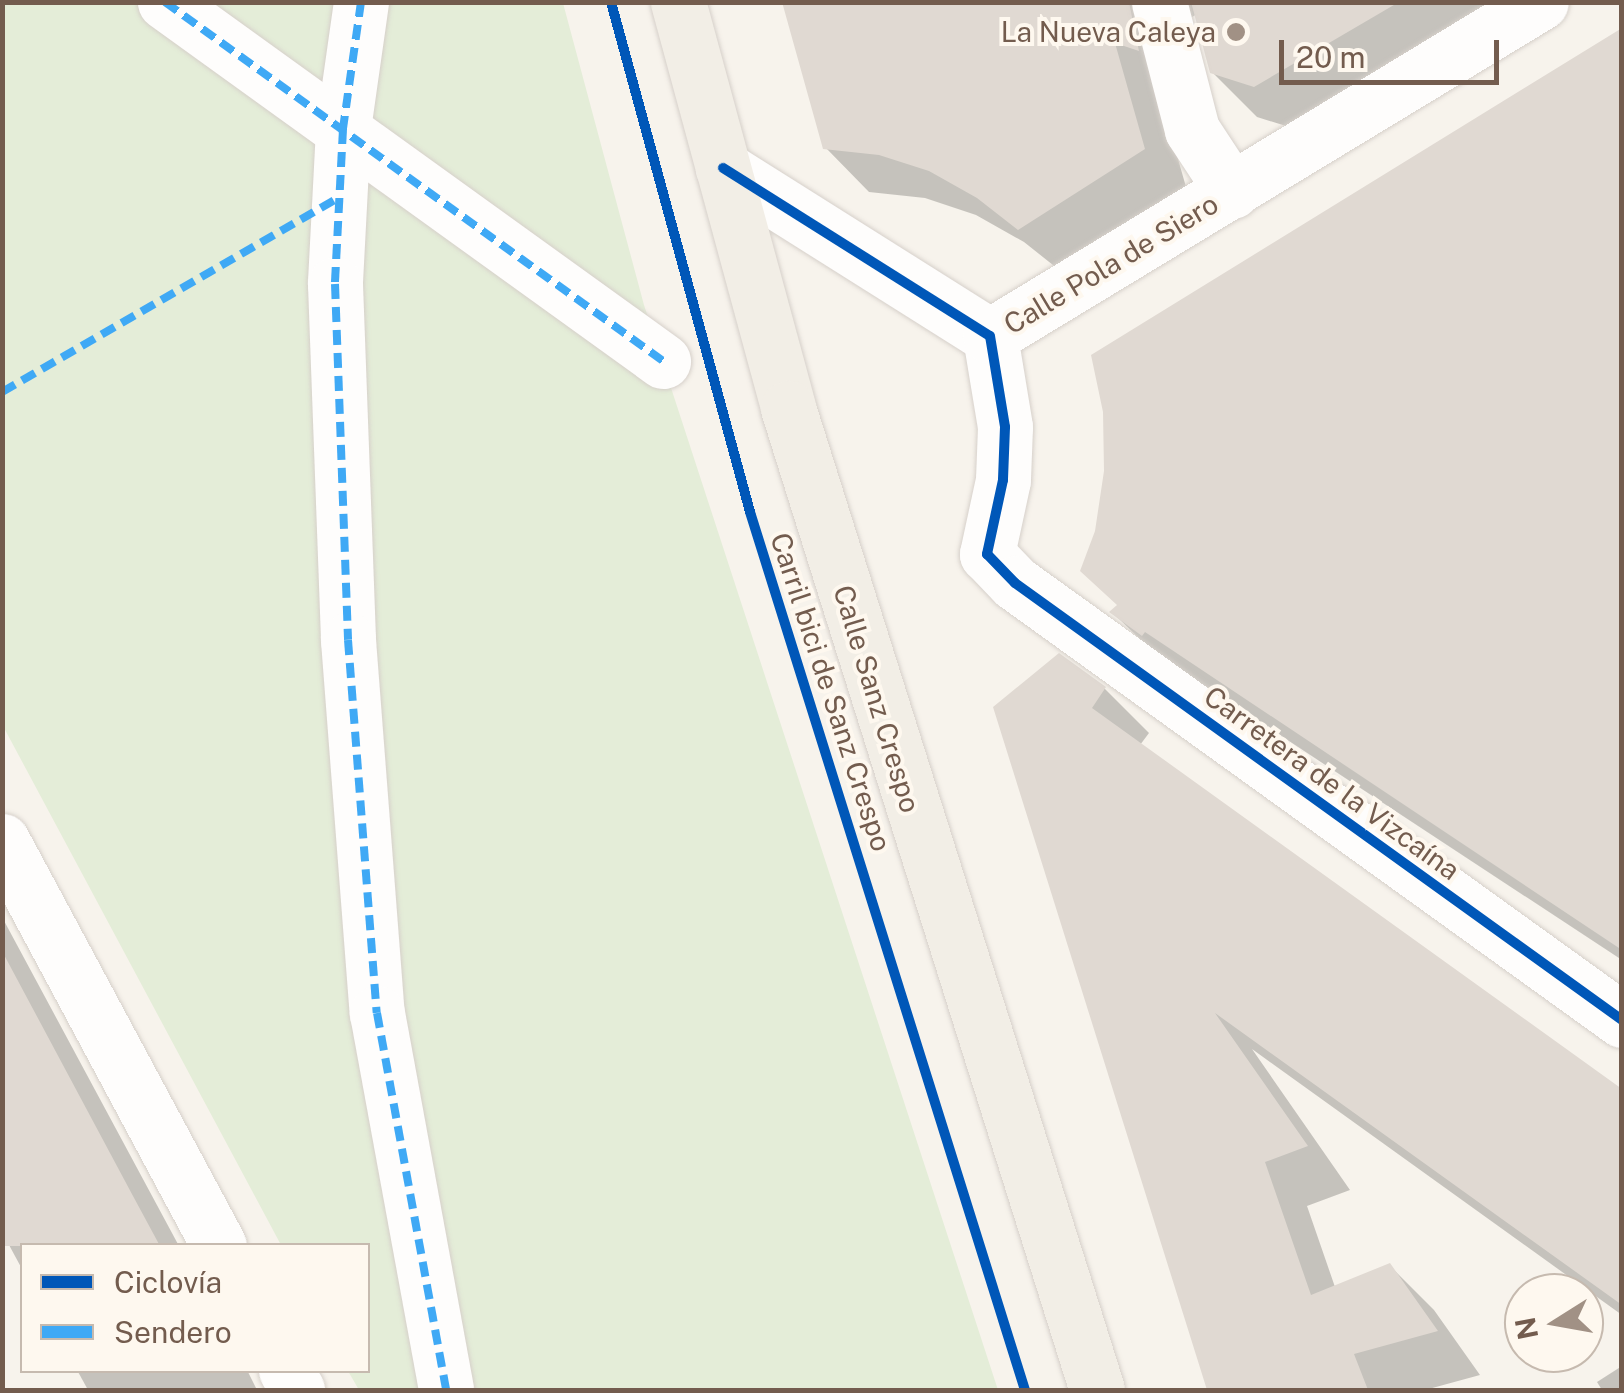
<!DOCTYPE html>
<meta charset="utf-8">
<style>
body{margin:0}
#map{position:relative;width:1624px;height:1393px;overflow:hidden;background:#f7f3ec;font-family:"Public Sans",sans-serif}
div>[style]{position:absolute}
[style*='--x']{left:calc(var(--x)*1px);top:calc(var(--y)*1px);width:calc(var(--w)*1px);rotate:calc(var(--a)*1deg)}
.green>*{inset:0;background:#e4edd8}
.shadow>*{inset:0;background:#0003}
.building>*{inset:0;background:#e0d9d2}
.roads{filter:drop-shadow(0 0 2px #d6d0ca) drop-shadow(0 0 2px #d6d0ca)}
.pedestrian>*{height:55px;margin:-27.5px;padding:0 27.5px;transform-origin:27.5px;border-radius:27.5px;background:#fefdfc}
.minor>*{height:55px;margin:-27.5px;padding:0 27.5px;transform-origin:27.5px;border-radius:27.5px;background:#fefdfc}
.primary>*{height:55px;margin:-27.5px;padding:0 27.5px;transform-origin:27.5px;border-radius:27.5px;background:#f2eee6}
.quiet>*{height:8px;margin-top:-4px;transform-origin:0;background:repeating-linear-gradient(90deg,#3fa9f5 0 15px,transparent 0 23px)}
.cycleway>*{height:10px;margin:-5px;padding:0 5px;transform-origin:5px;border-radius:5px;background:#0057b8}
.dots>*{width:28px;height:28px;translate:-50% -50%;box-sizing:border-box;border:5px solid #fef8ef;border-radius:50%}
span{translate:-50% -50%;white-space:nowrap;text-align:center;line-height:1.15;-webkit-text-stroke:8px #fef8ef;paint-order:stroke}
.poi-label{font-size:28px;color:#735c4e}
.right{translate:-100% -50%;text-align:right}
.street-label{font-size:28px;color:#735c4e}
.frame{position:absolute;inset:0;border:5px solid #735c4e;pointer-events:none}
.legend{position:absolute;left:20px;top:1243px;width:350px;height:130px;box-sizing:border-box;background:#fef8ef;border:2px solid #c6baaf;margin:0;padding:12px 18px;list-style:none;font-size:30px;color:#735c4e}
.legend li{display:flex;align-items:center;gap:20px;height:50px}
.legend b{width:50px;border:2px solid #c6baaf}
.north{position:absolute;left:1504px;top:1273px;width:100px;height:100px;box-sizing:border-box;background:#fef8ef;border:2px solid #c6baaf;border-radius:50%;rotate:259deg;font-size:28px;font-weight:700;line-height:40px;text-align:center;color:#735c4e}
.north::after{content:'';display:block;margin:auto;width:35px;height:45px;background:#a19185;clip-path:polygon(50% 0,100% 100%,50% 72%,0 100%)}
.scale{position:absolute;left:1279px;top:40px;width:220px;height:45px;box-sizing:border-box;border:5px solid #735c4e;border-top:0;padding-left:12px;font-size:30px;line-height:35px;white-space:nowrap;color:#735c4e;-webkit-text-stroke:8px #fef8ef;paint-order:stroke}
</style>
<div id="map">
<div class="green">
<div style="clip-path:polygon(2px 3px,563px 3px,644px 305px,998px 1390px,359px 1390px,348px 1371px,368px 1370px,368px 1246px,281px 1245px,3px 726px)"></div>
</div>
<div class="shadow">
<div style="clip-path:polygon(785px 2px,1516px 2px,1299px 130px,1257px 117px,1212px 72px,1197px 14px,1182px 23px,1157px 85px,1188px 194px,1063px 273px,1024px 242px,976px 215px,925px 198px,869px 192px,825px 147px)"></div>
<div style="clip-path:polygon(1622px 40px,1622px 960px,1152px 651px,1112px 612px)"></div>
<div style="clip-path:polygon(1059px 656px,1105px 689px,1149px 733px,1140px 745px,1622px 1093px,1622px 1315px,1252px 1049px,1350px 1190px,1307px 1206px,1335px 1287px,1390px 1266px,1434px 1310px,1480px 1375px,1425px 1390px,1218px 1390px,1207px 1356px)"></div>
<div style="clip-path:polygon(2px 917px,179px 1246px,22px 1246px,22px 1269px,2px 1232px)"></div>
<div style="clip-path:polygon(1622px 1366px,1622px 1390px,1602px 1390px,1597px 1382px)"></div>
<div style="clip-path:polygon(77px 1370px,247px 1370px,257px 1390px,88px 1390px)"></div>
</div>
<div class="building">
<div style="clip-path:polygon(782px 2px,1129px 2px,1139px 51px,1115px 43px,1145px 149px,1018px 230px,977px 198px,929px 171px,879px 155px,823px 149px)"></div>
<div style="clip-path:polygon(1191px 2px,1399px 2px,1254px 87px,1210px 73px)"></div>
<div style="clip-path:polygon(1622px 28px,1622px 950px,1145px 632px,1142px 636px,1109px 612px,1117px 605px,1080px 571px,1095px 531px,1104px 471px,1103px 412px,1091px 355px)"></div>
<div style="clip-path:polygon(1059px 653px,1106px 687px,1092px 708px,1622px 1089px,1622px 1305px,1215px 1013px,1308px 1146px,1265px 1162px,1311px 1295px,1390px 1263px,1438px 1331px,1354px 1354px,1368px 1390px,1207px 1390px,993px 707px)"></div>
<div style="clip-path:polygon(2px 951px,133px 1196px,160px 1246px,2px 1246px)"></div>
</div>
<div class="roads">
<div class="pedestrian">
<div style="--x:165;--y:2;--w:614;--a:35.79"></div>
<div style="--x:361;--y:2;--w:128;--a:98.1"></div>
<div style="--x:343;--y:129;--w:155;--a:93"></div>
<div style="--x:335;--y:284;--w:356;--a:87.9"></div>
<div style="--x:348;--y:640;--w:374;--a:85.6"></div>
<div style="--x:377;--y:1013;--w:383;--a:79.6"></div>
</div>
<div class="minor">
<div style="--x:1159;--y:2;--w:132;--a:75.5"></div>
<div style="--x:1192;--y:130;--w:73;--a:56.7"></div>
<div style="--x:723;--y:168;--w:315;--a:32.2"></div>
<div style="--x:990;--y:336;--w:92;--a:80.6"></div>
<div style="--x:1005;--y:427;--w:53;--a:92.2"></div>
<div style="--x:1003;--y:480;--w:76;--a:102.2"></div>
<div style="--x:987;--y:554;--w:40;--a:46"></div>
<div style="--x:1015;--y:583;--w:748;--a:35.75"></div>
<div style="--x:990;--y:336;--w:644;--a:-31.22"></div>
<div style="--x:2;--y:841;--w:459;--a:61.8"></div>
<div style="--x:286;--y:1370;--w:23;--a:61"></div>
</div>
<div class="primary">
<div style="--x:678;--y:2;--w:421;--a:74.8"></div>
<div style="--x:788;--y:408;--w:1029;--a:72.53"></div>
</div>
</div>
<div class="quiet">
<div style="--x:165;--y:2;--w:614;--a:35.79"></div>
<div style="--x:361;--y:2;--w:128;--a:98.1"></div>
<div style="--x:343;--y:129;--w:155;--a:93"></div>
<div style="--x:335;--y:284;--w:356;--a:87.9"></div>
<div style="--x:348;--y:640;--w:374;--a:85.6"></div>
<div style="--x:377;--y:1013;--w:383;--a:79.6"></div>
<div style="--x:2;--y:392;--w:390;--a:-30"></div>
</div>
<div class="cycleway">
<div style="--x:611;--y:2;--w:529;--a:74.75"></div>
<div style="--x:750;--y:512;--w:920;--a:72.61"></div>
<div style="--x:723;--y:168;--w:315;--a:32.2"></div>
<div style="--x:990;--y:336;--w:92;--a:80.6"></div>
<div style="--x:1005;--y:427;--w:53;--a:92.2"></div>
<div style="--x:1003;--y:480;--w:76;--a:102.2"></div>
<div style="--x:987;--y:554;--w:40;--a:46"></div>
<div style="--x:1015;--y:583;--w:748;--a:35.75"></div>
</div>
<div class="dots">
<div style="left:1236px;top:32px;background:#a19185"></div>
</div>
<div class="poi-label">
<span class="right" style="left:1216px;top:32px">La Nueva Caleya</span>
</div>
<div class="street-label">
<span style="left:1111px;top:264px;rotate:-31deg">Calle Pola de Siero</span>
<span style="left:831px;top:692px;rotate:72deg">Carril bici de Sanz Crespo</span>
<span style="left:877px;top:699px;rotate:73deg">Calle Sanz Crespo</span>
<span style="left:1332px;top:783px;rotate:36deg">Carretera de la Vizcaína</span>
</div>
<div class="frame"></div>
<ul class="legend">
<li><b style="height:12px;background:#0057b8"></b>Ciclovía</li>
<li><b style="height:12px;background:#3fa9f5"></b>Sendero</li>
</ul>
<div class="north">N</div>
<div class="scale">20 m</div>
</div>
